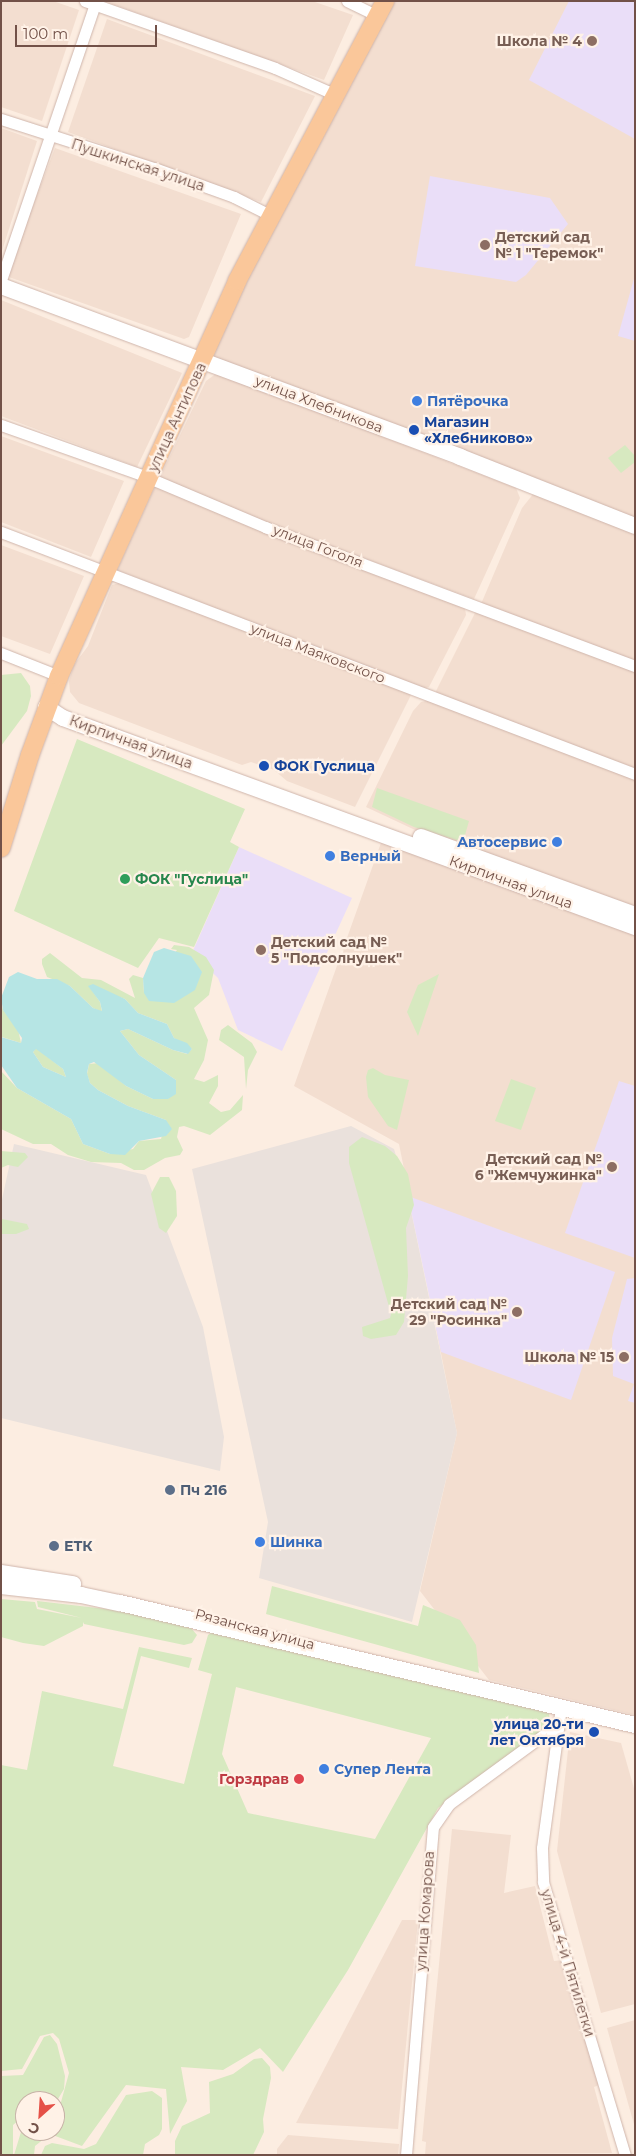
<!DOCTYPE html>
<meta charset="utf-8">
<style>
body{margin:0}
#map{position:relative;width:636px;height:2156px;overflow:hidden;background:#fcede1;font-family:Montserrat,sans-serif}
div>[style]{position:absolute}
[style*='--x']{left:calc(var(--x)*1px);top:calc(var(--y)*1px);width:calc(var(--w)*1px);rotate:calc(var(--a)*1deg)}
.residential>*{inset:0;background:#f3ded0}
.industrial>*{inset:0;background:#eae1dc}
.education>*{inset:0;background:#eadef8}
.green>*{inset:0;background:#d7e9c0}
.water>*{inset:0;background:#b6e5e4}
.roads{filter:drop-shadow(0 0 1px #cfb5ab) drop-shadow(0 0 1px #cfb5ab)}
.street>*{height:11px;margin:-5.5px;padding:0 5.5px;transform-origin:5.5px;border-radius:5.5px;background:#fff}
.secondary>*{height:16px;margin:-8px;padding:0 8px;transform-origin:8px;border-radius:8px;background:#fff}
.primary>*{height:18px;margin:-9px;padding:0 9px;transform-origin:9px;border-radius:9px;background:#fac79a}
.dots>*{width:14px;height:14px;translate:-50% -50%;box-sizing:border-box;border:2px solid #fff2e7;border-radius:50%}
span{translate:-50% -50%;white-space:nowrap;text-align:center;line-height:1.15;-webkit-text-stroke:4.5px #fff2e7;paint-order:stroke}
.education-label{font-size:14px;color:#785e54;font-weight:700}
.right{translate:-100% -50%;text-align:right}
.left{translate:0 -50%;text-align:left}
.street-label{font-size:14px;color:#725148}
.shop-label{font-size:14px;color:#366cbe;font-weight:700}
.transit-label{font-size:14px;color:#164399;font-weight:700}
.leisure-label{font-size:14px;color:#27864d;font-weight:700}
.service-label{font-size:14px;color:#4e5e75;font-weight:700}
.health-label{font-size:14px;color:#be3a42;font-weight:700}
.frame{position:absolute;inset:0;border:2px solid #725148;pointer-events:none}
.north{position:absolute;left:15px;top:2091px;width:50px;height:50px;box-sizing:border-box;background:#fff2e7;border:1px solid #c7b2a7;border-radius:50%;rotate:206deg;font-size:14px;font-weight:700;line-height:20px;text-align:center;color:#725148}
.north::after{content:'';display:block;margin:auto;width:18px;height:22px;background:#e55147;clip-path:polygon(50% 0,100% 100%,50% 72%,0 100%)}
.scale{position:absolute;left:15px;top:25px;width:142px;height:22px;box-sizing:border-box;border:2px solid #725148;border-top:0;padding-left:6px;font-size:15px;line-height:18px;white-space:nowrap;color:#725148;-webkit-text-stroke:4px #fff2e7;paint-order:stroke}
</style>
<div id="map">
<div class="residential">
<div style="clip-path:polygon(1px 1px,53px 1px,79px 10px,42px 121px,1px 107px)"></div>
<div style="clip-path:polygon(104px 1px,312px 1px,353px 15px,324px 80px)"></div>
<div style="clip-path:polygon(385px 1px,635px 1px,635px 526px,203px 360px)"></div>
<div style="clip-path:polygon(107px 19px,315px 96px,261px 202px,68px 132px)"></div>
<div style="clip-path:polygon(1px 128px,37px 141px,1px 254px)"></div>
<div style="clip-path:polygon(55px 148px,241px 214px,189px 337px,184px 339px,6px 276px)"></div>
<div style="clip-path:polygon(1px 300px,182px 373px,137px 467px,1px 416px)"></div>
<div style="clip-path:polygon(217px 373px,516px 488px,520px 498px,474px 599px,248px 515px,160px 477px,206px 381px)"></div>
<div style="clip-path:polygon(1px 436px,124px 481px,91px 557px,1px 522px)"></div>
<div style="clip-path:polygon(155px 487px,465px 608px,466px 615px,429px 687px,423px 689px,117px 570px)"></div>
<div style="clip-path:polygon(534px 493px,635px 533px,635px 661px,481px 604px,522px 508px)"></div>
<div style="clip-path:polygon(1px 545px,84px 576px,50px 654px,1px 636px)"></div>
<div style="clip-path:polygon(122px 582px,135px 590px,412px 693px,355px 807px,287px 781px,274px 770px,251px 762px,242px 765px,79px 703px,70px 692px,69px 681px,74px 665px,88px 646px,112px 585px)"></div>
<div style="clip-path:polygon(477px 609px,635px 669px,635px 768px,434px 695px)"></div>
<div style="clip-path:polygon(430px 700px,635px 776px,635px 906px,413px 829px,366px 807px,413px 711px,421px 702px)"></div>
<div style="clip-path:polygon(382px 840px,635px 932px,635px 1715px,489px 1680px,420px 1591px,457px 1433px,399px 1144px,294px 1086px)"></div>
<div style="clip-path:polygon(570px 1732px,621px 1743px,635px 1792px,635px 2004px,601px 2013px,557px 1851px)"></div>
<div style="clip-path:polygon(452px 1829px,511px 1835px,504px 1893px,535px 1886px,554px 1961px,563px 1960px,599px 2085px,594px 2087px,612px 2153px,425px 2155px,426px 2142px,422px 2141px)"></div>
<div style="clip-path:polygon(402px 1920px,418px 1920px,398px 2129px,296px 2123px)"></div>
<div style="clip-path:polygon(635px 2020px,635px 2128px,607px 2028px)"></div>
<div style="clip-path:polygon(288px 2135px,399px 2144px,398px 2155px,277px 2155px,277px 2149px)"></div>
</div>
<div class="industrial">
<div style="clip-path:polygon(351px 1126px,394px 1149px,408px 1196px,457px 1433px,412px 1622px,259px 1578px,268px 1522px,192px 1169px)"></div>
<div style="clip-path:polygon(14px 1144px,146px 1175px,203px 1327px,224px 1437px,220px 1471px,1px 1418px,1px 1204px)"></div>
</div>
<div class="education">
<div style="clip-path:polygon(569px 1px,635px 1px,635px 139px,529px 80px)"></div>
<div style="clip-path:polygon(430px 176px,550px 198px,568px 224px,526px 275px,516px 282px,415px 266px)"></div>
<div style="clip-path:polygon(635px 275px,635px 341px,618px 336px)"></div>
<div style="clip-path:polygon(239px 847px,352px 898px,282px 1051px,238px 1030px,218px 978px,192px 953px)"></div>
<div style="clip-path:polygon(619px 1081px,635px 1086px,635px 1258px,565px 1233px)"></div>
<div style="clip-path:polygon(408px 1196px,615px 1272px,571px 1400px,441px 1352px)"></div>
<div style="clip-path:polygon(635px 1278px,635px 1403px,628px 1401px,634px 1384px,613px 1376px,612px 1338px,627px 1279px)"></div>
</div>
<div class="green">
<div style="clip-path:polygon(625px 445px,635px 456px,635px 462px,621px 473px,608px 458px)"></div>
<div style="clip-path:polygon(21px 673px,30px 686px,31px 696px,27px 711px,1px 746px,1px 675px)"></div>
<div style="clip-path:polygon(77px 739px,245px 809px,230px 842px,239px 847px,194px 947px,159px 938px,138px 968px,14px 911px)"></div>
<div style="clip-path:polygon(377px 788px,469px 821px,463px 842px,414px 827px,372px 807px)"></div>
<div style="clip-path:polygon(174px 945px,189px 947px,206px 957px,214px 970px,209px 995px,194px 1008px,208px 1040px,204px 1060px,194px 1079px,204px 1082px,218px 1075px,218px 1086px,209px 1103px,221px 1112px,230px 1110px,243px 1095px,242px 1110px,210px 1135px,184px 1126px,179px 1127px,177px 1137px,183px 1150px,180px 1155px,165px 1158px,144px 1170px,134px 1170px,121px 1163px,91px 1162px,68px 1155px,51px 1144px,33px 1144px,1px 1129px,1px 1071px,17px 1088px,71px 1119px,83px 1144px,110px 1154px,133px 1149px,139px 1141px,161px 1139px,166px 1120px,128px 1106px,98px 1090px,90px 1083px,87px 1074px,89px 1064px,99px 1063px,126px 1086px,153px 1099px,168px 1099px,176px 1080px,139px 1055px,120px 1031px,128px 1029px,173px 1050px,187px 1054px,192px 1049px,174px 1038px,167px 1024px,138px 1013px,125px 999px,89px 986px,100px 1002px,102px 1012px,93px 1008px,70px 986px,47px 977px,42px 964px,42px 959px,50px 953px,82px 978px,101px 980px,135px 998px,129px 979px,133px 975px,143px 978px,144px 993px,177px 950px,171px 949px)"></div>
<div style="clip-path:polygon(439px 974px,418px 1036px,407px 1012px,418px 985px)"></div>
<div style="clip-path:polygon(1px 1002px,3px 1010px,18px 1029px,21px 1043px,2px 1037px)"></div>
<div style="clip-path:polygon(228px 1025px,252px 1043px,257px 1052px,248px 1070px,246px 1089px,244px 1057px,219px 1040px,221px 1030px)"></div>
<div style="clip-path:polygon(36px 1048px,63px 1069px,66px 1077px,43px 1067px,33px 1052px)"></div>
<div style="clip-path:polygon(373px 1068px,385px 1075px,409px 1080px,397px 1130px,388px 1126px,368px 1097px,366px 1077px,368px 1070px)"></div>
<div style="clip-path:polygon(511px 1079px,536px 1088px,521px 1130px,495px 1121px)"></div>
<div style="clip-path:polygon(362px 1137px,385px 1146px,397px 1156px,408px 1174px,414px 1205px,406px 1228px,408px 1276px,404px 1322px,396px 1335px,371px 1339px,363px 1336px,362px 1327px,390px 1318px,391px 1314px,349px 1163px,349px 1147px)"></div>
<div style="clip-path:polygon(1px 1151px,25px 1153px,28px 1157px,18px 1167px,8px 1165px,1px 1168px)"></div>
<div style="clip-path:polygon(160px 1177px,169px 1177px,176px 1191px,177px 1216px,166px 1233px,159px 1228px,151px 1194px)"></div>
<div style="clip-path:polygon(2px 1219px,27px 1224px,29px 1229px,16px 1234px,1px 1234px)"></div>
<div style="clip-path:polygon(272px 1586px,418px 1626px,423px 1605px,460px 1620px,476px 1645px,479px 1673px,266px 1614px)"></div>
<div style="clip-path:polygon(1px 1599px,35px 1602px,37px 1609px,82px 1618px,38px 1607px,37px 1601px,123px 1611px,191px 1628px,197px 1635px,192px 1643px,184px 1645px,84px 1624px,83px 1622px,83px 1626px,44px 1646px,23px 1643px,1px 1637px)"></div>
<div style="clip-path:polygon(evenodd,216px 1629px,549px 1712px,550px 1725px,438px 1808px,348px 1970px,283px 2072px,260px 2048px,223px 2070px,181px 2067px,187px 2101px,170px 2134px,166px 2089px,126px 2085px,82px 2146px,50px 2134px,35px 2146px,34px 2155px,14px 2155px,24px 2122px,25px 2131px,55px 2131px,55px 2106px,61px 2102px,69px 2073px,59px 2039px,53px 2033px,40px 2036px,22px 2069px,1px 2071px,1px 1765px,27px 1770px,42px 1691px,123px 1709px,139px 1647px,192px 1658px,189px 1668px,141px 1656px,113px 1766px,184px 1784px,212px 1674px,198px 1670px,208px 1635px,216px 1629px,236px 1687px,431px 1738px,375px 1839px,248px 1813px,222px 1754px,236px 1687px)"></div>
<div style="clip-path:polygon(50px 2035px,57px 2044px,65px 2076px,64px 2089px,55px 2104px,55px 2101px,25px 2101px,25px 2115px,13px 2125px,13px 2155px,1px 2155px,1px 2076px,23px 2075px,44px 2037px)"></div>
<div style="clip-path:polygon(262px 2058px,270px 2067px,271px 2078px,263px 2119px,264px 2132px,253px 2155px,175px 2155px,175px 2141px,182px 2126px,210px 2113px,209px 2082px,233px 2074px,254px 2059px)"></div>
<div style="clip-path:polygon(152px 2091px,162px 2098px,162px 2129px,159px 2135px,145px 2144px,143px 2155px,41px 2155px,45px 2146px,52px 2143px,84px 2149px,96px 2144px,126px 2095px)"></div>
</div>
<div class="water">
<div style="clip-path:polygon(164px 948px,191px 956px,202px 972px,195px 990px,174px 1003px,149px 1001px,144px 993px,143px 978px,154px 952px)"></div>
<div style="clip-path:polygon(evenodd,18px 972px,37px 979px,57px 979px,70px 986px,93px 1008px,102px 1011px,100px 1002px,88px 986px,93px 984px,125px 999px,138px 1013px,167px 1024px,174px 1038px,187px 1043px,192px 1049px,188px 1054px,173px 1050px,128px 1029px,120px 1031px,139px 1055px,176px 1080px,176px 1094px,168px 1099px,153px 1099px,126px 1086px,94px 1062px,89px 1064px,87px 1073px,90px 1083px,98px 1090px,128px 1106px,166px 1120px,172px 1129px,166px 1136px,139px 1141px,125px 1155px,110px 1154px,83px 1144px,71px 1119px,17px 1088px,1px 1065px,1px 1037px,21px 1043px,22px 1038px,3px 1010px,1px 998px,9px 977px,18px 972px,36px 1049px,63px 1069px,66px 1077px,43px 1067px,33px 1052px,36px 1049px)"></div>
</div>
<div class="roads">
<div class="street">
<div style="--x:85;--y:1;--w:201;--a:19.4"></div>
<div style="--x:275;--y:68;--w:67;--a:23.9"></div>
<div style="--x:347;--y:1;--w:34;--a:26"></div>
<div style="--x:1;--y:119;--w:161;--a:17.8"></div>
<div style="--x:154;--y:168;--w:85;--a:19.9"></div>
<div style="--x:234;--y:197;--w:42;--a:26.6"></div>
<div style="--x:1;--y:280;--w:295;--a:-71.2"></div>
<div style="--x:1;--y:425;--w:150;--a:19.5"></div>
<div style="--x:142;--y:475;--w:134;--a:22.9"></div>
<div style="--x:265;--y:527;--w:395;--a:20.6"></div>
<div style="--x:1;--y:532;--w:679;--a:20.89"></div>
<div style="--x:1;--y:653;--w:62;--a:21.6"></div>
<div style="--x:561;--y:1707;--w:142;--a:97.7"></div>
<div style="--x:542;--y:1848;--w:34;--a:88"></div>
<div style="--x:543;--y:1882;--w:285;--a:73.3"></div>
<div style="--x:406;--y:2155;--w:329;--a:-85.3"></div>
<div style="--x:433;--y:1827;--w:28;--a:-55"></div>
<div style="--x:449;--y:1804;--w:120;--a:-36.2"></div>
<div style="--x:546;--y:1733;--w:12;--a:-20"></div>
</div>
<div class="secondary">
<div style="--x:1;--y:286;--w:490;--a:20.4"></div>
<div style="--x:460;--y:457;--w:188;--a:21.5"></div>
<div style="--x:46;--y:707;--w:20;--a:33"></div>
<div style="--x:63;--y:718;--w:609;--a:20.07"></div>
<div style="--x:421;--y:837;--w:228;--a:20"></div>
<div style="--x:1;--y:1573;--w:73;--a:8.7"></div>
<div style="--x:1;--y:1586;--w:81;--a:6.4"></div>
<div style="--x:81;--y:1595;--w:40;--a:12"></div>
<div style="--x:120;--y:1603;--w:529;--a:13.33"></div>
</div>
<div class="primary">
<div style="--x:1;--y:848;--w:97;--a:-72.7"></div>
<div style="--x:30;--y:755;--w:84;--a:-69.8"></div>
<div style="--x:59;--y:676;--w:433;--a:-65.7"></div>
<div style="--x:237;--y:281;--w:317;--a:-62.1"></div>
</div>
</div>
<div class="dots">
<div style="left:592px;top:41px;background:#8d6e63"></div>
<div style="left:485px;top:245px;background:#8d6e63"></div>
<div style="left:417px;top:401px;background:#3f7fe0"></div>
<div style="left:414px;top:430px;background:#1a4fb4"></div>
<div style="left:264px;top:766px;background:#1a4fb4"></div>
<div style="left:557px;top:842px;background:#3f7fe0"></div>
<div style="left:330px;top:856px;background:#3f7fe0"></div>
<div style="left:125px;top:879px;background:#2e9e5b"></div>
<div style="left:261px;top:950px;background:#8d6e63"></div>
<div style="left:612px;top:1167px;background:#8d6e63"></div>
<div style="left:517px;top:1312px;background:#8d6e63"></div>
<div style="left:624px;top:1357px;background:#8d6e63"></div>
<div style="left:170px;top:1490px;background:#5c6f8a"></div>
<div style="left:260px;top:1542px;background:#3f7fe0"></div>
<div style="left:54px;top:1546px;background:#5c6f8a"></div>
<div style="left:594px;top:1732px;background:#1a4fb4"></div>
<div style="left:324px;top:1769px;background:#3f7fe0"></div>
<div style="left:299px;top:1779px;background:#e0444e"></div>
</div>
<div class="education-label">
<span class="right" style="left:582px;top:41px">Школа № 4</span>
<span class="left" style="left:495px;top:245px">Детский сад<br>№ 1 "Теремок"</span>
<span class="left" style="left:271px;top:950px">Детский сад №<br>5 "Подсолнушек"</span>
<span class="right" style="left:602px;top:1167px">Детский сад №<br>6 "Жемчужинка"</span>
<span class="right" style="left:507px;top:1312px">Детский сад №<br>29 "Росинка"</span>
<span class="right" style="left:614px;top:1357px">Школа № 15</span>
</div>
<div class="street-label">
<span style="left:138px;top:165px;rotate:18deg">Пушкинская улица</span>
<span style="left:319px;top:404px;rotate:21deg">улица Хлебникова</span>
<span style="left:177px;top:417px;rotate:-65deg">улица Антипова</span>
<span style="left:318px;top:546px;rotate:21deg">улица Гоголя</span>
<span style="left:318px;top:653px;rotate:21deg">улица Маяковского</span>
<span style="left:131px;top:742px;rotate:20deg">Кирпичная улица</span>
<span style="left:511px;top:882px;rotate:20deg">Кирпичная улица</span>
<span style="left:255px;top:1629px;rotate:15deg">Рязанская улица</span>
<span style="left:425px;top:1911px;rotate:-86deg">улица Комарова</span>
<span style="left:568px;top:1963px;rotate:73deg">улица 4-й Пятилетки</span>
</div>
<div class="shop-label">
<span class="left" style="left:427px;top:401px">Пятёрочка</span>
<span class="right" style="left:547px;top:842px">Автосервис</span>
<span class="left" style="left:340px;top:856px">Верный</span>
<span class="left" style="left:270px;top:1542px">Шинка</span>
<span class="left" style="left:334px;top:1769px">Супер Лента</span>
</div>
<div class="transit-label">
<span class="left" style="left:424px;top:430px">Магазин<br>«Хлебниково»</span>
<span class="left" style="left:274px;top:766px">ФОК Гуслица</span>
<span class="right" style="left:584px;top:1732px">улица 20-ти<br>лет Октября</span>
</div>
<div class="leisure-label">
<span class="left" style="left:135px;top:879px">ФОК "Гуслица"</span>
</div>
<div class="service-label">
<span class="left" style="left:180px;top:1490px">Пч 216</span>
<span class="left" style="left:64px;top:1546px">ЕТК</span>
</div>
<div class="health-label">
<span class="right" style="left:289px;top:1779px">Горздрав</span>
</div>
<div class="frame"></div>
<div class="north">С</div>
<div class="scale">100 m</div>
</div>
